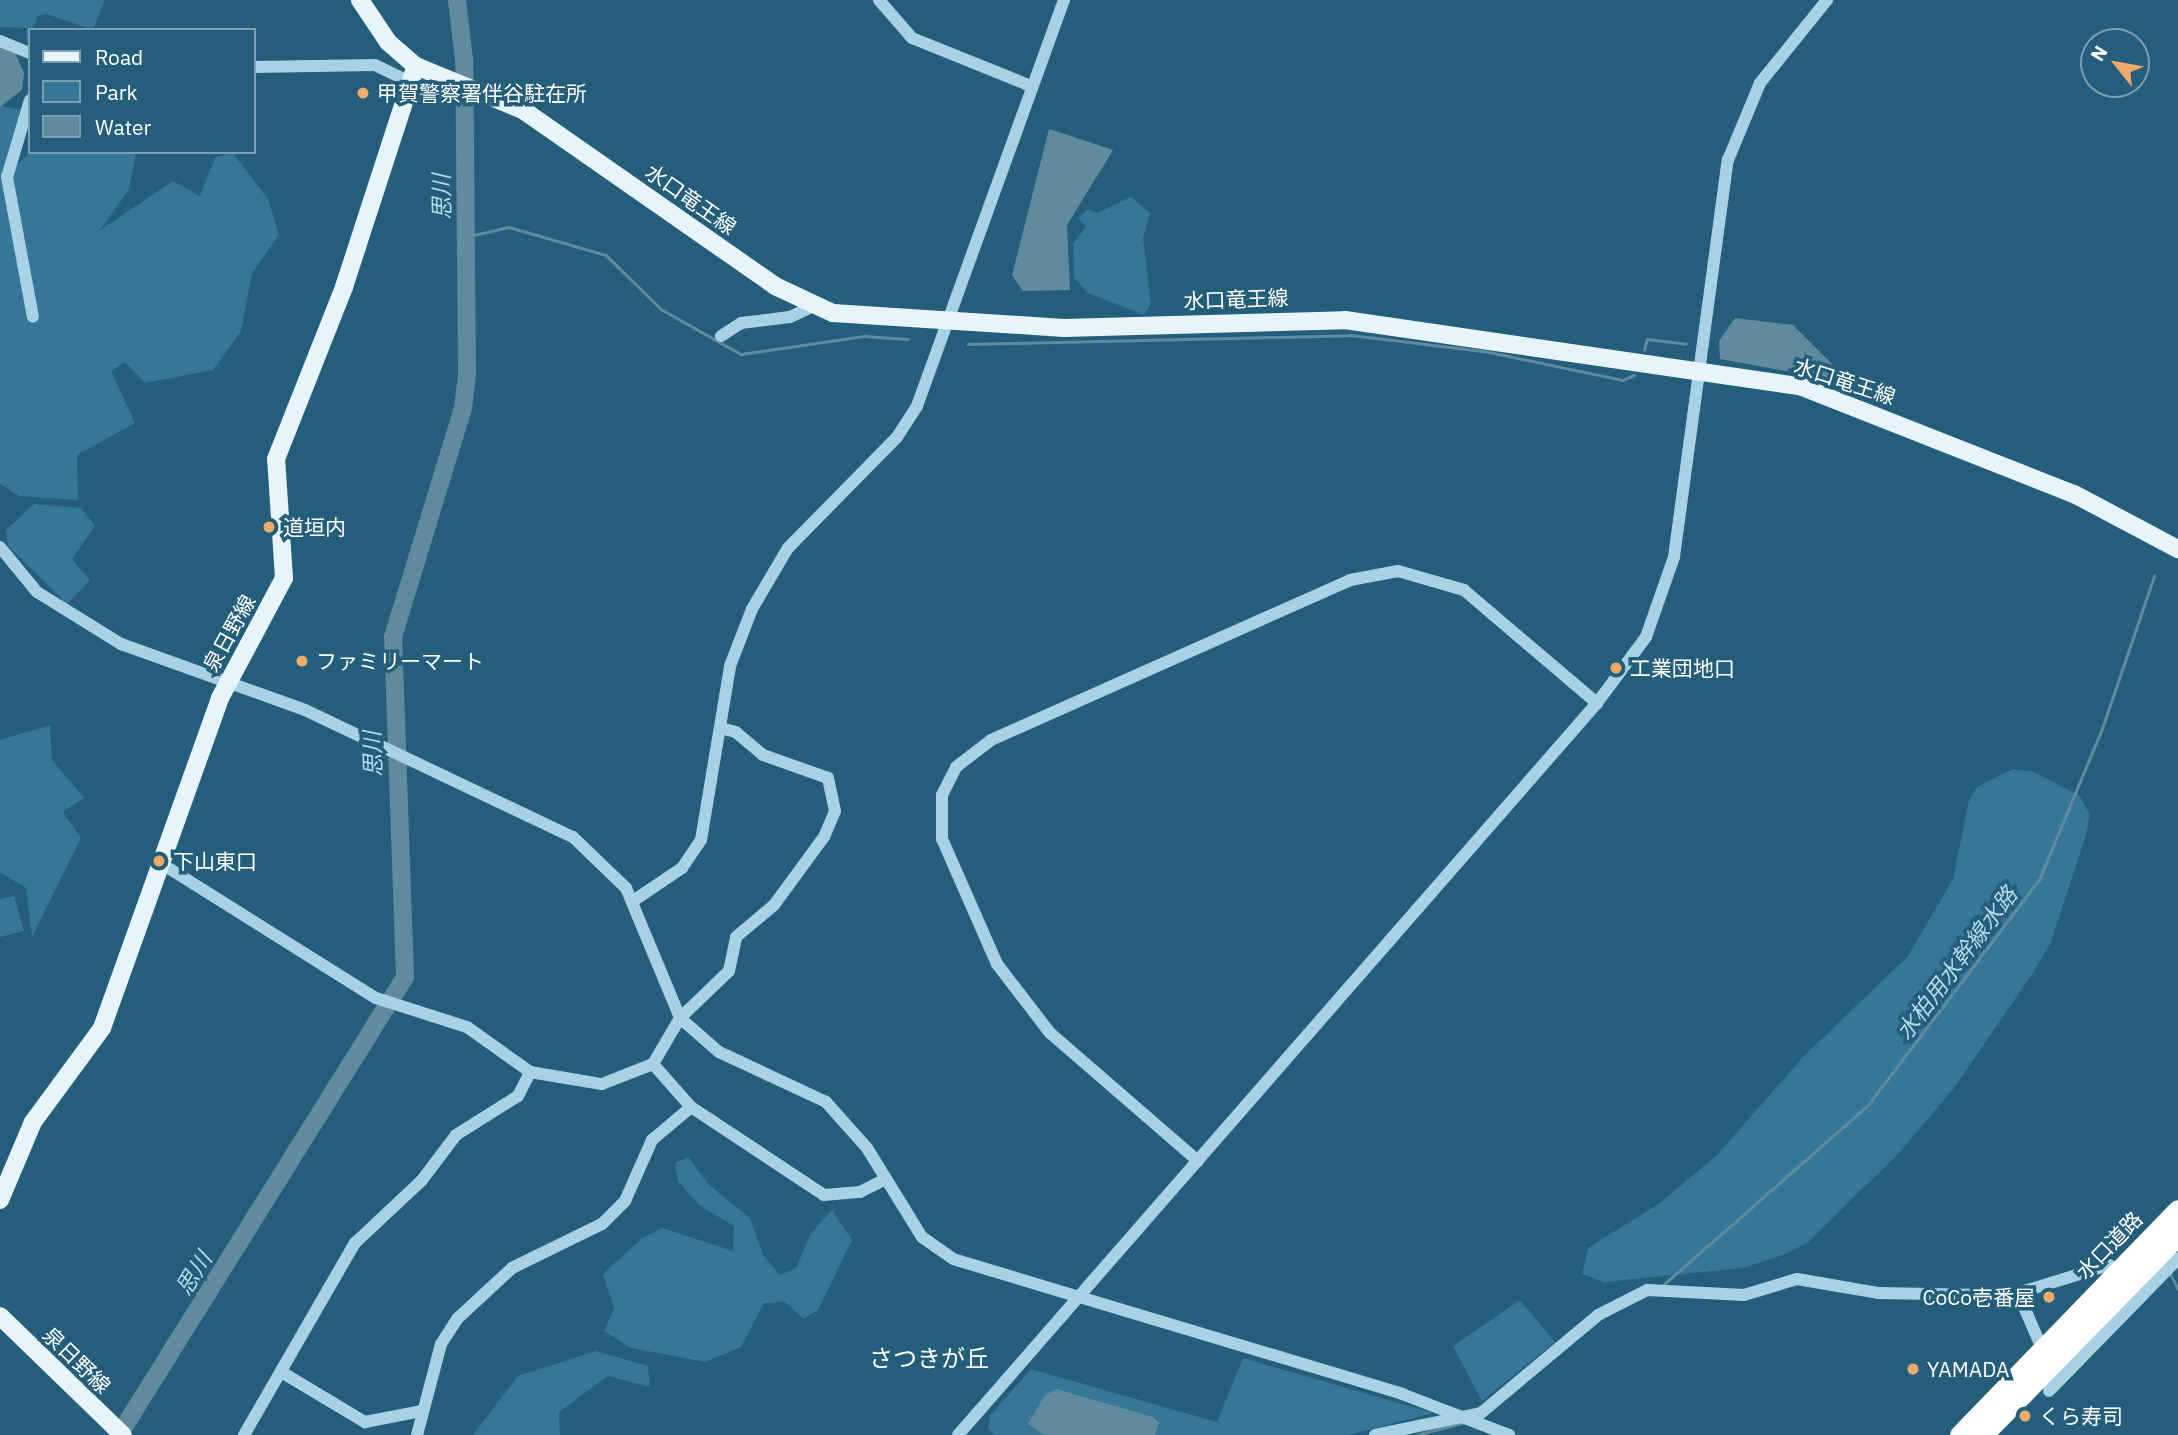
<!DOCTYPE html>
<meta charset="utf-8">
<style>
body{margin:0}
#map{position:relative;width:2178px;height:1435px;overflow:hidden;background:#245e7a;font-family:"IBM Plex Sans","Noto Sans JP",sans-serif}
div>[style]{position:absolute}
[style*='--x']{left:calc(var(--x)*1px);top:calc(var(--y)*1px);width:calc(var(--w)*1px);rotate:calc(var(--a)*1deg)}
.green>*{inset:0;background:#347796}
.water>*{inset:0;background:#608a9e}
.stream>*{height:2.5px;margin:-1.25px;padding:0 1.25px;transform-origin:1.25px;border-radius:1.25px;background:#608a9e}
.river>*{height:18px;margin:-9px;padding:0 9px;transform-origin:9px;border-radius:9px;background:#608a9e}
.minor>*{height:12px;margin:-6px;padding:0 6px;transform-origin:6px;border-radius:6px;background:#a7d1e4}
.major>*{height:18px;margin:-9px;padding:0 9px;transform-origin:9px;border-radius:9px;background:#e7f4fc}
.highway>*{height:21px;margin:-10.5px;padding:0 10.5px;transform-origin:10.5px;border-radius:10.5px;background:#fff}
.dots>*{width:19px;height:19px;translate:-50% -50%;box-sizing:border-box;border:4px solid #245e7a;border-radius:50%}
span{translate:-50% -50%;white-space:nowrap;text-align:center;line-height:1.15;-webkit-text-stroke:7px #245e7a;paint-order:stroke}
.poi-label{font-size:21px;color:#fff}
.left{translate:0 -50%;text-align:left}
.right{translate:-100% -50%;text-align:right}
.street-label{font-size:21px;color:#fff}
.water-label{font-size:23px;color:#b2daec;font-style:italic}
.quarter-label{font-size:24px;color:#fff}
.legend{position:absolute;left:28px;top:28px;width:228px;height:126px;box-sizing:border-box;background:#245e7a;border:2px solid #7c9eaf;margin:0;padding:9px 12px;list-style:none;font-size:21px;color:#fff}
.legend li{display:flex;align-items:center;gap:14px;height:35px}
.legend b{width:35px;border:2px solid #7c9eaf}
.north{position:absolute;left:2080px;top:28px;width:70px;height:70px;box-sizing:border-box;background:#245e7a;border:2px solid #7c9eaf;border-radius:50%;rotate:301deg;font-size:19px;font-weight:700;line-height:28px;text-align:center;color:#fff}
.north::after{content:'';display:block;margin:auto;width:24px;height:32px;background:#eeaa6b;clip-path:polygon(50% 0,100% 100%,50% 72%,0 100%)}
</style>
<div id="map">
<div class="green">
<div style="clip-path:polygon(0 0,105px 0,93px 30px,47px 14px,38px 16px,27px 44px,26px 28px,0 27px)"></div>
<div style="clip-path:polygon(0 106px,22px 110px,2px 177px,31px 152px,136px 152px,129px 190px,99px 231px,173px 181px,200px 196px,215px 158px,232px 152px,268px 199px,279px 235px,252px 273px,241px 331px,213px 370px,145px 383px,125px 362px,111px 371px,135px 423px,77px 455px,78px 500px,19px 496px,0 484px)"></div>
<div style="clip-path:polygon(1131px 197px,1150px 213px,1143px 238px,1151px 304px,1144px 315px,1088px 293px,1074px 278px,1073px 244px,1086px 226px,1078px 218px,1088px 209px,1097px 213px)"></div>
<div style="clip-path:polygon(34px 504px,81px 508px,95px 526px,72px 559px,90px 580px,67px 604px,8px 546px,6px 530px)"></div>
<div style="clip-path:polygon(50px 725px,52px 760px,84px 798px,63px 812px,81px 838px,32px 937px,26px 888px,0 872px,0 740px)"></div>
<div style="clip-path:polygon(2013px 769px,2032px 771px,2080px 796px,2090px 815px,2086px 835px,2051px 942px,2033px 973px,1954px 1088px,1899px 1153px,1807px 1243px,1785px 1254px,1743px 1268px,1604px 1282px,1582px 1274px,1588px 1248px,1660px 1203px,1717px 1155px,1803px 1057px,1908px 956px,1953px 879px,1969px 800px,1977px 787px)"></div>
<div style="clip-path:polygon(14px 896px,24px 931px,0 937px,0 899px)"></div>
<div style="clip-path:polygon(688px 1157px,709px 1185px,750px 1218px,763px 1255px,780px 1275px,796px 1268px,811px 1233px,832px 1210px,852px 1240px,818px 1310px,803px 1319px,785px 1302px,764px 1303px,741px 1347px,705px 1362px,631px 1348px,604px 1331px,614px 1308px,603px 1274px,641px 1239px,662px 1228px,733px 1251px,734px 1226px,699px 1205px,678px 1181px,675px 1163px)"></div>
<div style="clip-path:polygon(1520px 1300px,1555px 1342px,1482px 1401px,1453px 1346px)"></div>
<div style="clip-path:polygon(596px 1351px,648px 1366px,650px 1387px,608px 1376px,559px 1412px,560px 1435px,473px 1435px,518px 1376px)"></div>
<div style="clip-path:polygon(1243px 1358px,1433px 1413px,1348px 1435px,995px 1435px,988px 1429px,990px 1416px,1031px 1369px,1217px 1422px)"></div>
</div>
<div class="water">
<div style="clip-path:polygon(0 45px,14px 50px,24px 73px,22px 90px,0 107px)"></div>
<div style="clip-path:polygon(1049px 129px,1113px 150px,1067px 225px,1070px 290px,1023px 291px,1012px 275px)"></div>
<div style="clip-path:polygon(1735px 318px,1793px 325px,1832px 364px,1830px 379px,1720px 359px,1719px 341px)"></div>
<div style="clip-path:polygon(1056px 1389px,1153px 1417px,1159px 1423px,1155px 1435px,1044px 1435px,1028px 1424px,1045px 1395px)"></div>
</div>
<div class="stream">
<div style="--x:465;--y:247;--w:15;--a:-53"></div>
<div style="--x:474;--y:235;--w:36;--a:-13"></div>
<div style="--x:509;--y:227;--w:101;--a:16.1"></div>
<div style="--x:606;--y:255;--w:77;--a:44.5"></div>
<div style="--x:661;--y:309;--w:92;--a:29.4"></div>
<div style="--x:741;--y:354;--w:124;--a:-8.3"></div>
<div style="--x:864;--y:336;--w:44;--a:3.9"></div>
<div style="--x:968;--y:344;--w:383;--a:-1.3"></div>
<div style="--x:1351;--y:335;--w:134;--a:6.9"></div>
<div style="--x:1484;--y:351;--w:142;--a:11.8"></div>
<div style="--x:1623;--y:380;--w:12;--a:-24"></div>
<div style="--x:1644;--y:350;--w:11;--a:-75"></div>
<div style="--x:1647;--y:339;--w:39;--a:7"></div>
<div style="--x:2170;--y:1273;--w:18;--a:63"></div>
<div style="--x:1662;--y:1286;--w:274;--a:-41.3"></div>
<div style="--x:1868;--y:1105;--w:283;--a:-52.8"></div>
<div style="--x:2039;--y:880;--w:164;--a:-67.4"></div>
<div style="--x:2102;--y:729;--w:162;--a:-71.2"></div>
<div style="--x:1416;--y:1435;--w:48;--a:-14.6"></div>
</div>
<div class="river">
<div style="--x:119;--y:1435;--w:540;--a:-58.02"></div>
<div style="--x:405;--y:977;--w:340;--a:-92"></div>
<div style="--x:393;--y:637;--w:239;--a:-73"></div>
<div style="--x:463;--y:408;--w:35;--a:-83"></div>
<div style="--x:467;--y:373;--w:314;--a:-90.5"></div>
<div style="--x:464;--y:59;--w:59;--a:-96.8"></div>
</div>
<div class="minor">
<div style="--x:879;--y:0;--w:50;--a:49"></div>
<div style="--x:912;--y:38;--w:128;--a:22"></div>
<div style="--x:0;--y:41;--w:32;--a:22"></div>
<div style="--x:254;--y:67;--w:121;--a:-0.9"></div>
<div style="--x:375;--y:65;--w:37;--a:26"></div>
<div style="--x:30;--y:100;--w:80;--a:106.6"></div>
<div style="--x:7;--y:177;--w:142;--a:79.5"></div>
<div style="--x:721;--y:336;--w:24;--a:-33"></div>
<div style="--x:741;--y:323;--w:49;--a:-7"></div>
<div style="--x:790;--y:317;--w:26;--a:-25"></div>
<div style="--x:0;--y:547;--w:58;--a:50.6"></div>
<div style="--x:37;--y:592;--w:99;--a:31.8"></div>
<div style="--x:121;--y:644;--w:195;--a:19.7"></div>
<div style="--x:305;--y:710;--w:297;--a:25.4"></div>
<div style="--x:573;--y:837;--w:74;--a:43.9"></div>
<div style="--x:626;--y:888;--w:141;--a:67.4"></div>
<div style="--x:680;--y:1018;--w:52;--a:41.1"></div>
<div style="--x:719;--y:1052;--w:118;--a:25"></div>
<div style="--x:826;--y:1102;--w:62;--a:48.3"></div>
<div style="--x:867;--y:1148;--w:105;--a:58.3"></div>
<div style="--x:922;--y:1237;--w:38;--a:35"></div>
<div style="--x:953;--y:1259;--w:469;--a:16.7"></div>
<div style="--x:1402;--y:1394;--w:115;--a:21"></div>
<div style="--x:162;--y:864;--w:252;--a:32.1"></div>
<div style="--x:376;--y:998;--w:96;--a:17.7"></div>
<div style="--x:467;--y:1027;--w:77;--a:35.5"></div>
<div style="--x:530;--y:1072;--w:73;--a:9.5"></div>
<div style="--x:602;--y:1084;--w:55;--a:-21.4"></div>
<div style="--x:653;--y:1064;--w:53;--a:-59.6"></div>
<div style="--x:680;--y:1018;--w:68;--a:-43.8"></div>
<div style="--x:729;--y:971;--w:35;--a:-78"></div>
<div style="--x:736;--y:937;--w:50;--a:-40.1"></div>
<div style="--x:774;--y:905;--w:84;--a:-53.7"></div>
<div style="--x:824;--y:837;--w:28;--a:-67"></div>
<div style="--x:835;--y:811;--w:34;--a:-102"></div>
<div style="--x:828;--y:778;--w:69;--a:-160.5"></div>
<div style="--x:763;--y:755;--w:35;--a:-140"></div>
<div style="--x:736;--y:732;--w:16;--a:-166"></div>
<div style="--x:633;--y:901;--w:59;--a:-34"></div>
<div style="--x:682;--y:868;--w:34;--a:-56"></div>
<div style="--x:701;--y:840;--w:176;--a:-80.5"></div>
<div style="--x:730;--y:666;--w:61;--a:-68.9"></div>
<div style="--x:752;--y:609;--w:71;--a:-59.5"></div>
<div style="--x:788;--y:548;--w:156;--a:-45.5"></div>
<div style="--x:897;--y:437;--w:37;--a:-57"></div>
<div style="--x:917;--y:406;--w:432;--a:-70.1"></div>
<div style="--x:653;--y:1064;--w:57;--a:48.5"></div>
<div style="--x:691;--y:1107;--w:159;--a:33.5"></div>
<div style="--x:824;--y:1195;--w:36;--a:-5"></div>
<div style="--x:860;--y:1192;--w:29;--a:-27"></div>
<div style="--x:1198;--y:1161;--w:196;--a:-139.1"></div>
<div style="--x:1050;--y:1033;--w:87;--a:-127.5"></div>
<div style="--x:997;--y:964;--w:137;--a:-113.7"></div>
<div style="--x:942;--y:839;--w:44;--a:-90"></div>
<div style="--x:942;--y:795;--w:31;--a:-63"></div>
<div style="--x:956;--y:767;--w:44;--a:-37.6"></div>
<div style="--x:991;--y:740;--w:393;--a:-24"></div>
<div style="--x:1350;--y:580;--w:49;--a:-10.6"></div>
<div style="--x:1398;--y:571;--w:69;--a:16.1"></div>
<div style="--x:1464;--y:590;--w:175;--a:40.4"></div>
<div style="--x:2018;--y:1293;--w:65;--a:66.6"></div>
<div style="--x:283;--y:1373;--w:96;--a:30.9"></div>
<div style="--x:365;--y:1422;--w:57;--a:-11.1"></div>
<div style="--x:2049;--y:1391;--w:185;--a:-45.7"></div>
<div style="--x:244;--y:1435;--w:222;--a:-60"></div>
<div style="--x:355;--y:1243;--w:92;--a:-43.2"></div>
<div style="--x:422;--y:1180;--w:56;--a:-52.9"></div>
<div style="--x:456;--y:1135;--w:73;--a:-32.2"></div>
<div style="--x:518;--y:1096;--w:27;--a:-63"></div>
<div style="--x:417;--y:1435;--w:94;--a:-75.2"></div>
<div style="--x:441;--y:1344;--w:30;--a:-57"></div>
<div style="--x:457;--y:1319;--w:75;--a:-42.8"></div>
<div style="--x:512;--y:1268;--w:100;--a:-26.1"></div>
<div style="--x:602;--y:1224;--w:33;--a:-45"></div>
<div style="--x:625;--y:1201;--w:67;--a:-66.1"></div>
<div style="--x:652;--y:1140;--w:51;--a:-40.2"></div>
<div style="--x:958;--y:1435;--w:972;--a:-48.88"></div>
<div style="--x:1597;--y:703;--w:82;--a:-53.4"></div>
<div style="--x:1646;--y:637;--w:85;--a:-70.7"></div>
<div style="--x:1674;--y:557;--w:401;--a:-82.3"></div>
<div style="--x:1728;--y:160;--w:83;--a:-67.4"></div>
<div style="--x:1760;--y:83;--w:107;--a:-51.1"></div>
<div style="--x:1375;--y:1435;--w:108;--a:-11.7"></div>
<div style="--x:1481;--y:1413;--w:153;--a:-39.9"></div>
<div style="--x:1598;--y:1315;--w:55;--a:-27"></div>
<div style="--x:1647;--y:1290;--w:97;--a:3"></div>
<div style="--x:1744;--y:1295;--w:55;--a:-16.8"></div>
<div style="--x:1797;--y:1279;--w:82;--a:9.8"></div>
<div style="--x:1878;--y:1293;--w:107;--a:1.1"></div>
<div style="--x:1985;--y:1295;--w:33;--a:-3"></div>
<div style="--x:2018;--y:1293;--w:95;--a:-17.1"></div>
<div style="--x:2109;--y:1265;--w:11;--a:27"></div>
</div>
<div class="major">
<div style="--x:360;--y:0;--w:50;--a:56.3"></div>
<div style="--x:388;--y:42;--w:37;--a:41"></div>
<div style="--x:416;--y:66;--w:116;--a:22.4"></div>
<div style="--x:523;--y:110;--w:307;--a:34.9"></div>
<div style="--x:775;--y:286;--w:64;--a:25"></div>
<div style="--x:833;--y:313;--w:231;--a:3.7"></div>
<div style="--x:1064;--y:328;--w:281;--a:-1.6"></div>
<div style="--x:1345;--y:320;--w:462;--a:8.3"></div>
<div style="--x:1802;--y:387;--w:292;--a:21.5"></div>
<div style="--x:2074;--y:494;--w:118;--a:27.9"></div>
<div style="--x:0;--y:1200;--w:85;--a:-67.1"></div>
<div style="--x:33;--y:1122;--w:117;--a:-53.7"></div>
<div style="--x:102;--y:1028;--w:350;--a:-70.3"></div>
<div style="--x:220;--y:698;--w:136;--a:-61.9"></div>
<div style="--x:284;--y:578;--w:119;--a:-93.8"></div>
<div style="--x:276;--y:459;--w:185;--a:-68.4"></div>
<div style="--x:344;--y:287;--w:232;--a:-72"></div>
<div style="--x:0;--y:1316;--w:171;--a:44.1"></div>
</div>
<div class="highway">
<div style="--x:1960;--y:1435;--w:313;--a:-45.9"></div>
<div style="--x:1982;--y:1435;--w:280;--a:-45.6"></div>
</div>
<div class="dots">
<div style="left:363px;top:93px;background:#eeaa6b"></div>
<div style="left:269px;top:527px;background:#eeaa6b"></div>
<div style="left:302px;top:661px;background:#eeaa6b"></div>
<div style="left:1616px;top:668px;background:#eeaa6b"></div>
<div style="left:159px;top:861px;background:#eeaa6b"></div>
<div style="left:2049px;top:1297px;background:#eeaa6b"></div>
<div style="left:1913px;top:1369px;background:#eeaa6b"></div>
<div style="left:2025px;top:1416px;background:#eeaa6b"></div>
</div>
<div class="poi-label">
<span class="left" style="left:377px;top:93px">甲賀警察署伴谷駐在所</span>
<span class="left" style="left:283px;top:527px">道垣内</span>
<span class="left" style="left:316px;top:661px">ファミリーマート</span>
<span class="left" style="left:1630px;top:668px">工業団地口</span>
<span class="left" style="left:173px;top:861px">下山東口</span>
<span class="right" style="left:2035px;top:1297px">CoCo壱番屋</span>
<span class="left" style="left:1927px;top:1369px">YAMADA</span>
<span class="left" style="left:2039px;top:1416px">くら寿司</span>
</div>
<div class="street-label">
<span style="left:691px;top:199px;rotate:35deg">水口竜王線</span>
<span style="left:1236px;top:299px;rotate:-2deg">水口竜王線</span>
<span style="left:1845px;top:381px;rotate:18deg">水口竜王線</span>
<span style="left:229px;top:633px;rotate:-61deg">泉日野線</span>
<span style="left:2109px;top:1245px;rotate:-46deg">水口道路</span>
<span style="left:77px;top:1360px;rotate:44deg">泉日野線</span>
</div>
<div class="water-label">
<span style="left:441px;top:197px;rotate:-91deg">思川</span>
<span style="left:372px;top:754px;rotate:-92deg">思川</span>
<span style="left:1956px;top:963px;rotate:-53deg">水柏用水幹線水路</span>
<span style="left:193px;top:1273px;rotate:-58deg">思川</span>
</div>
<div class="quarter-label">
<span style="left:929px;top:1359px">さつきが丘</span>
</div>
<ul class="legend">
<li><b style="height:9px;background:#e7f4fc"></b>Road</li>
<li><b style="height:19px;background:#347796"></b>Park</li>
<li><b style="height:19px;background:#608a9e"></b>Water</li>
</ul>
<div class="north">N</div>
</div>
